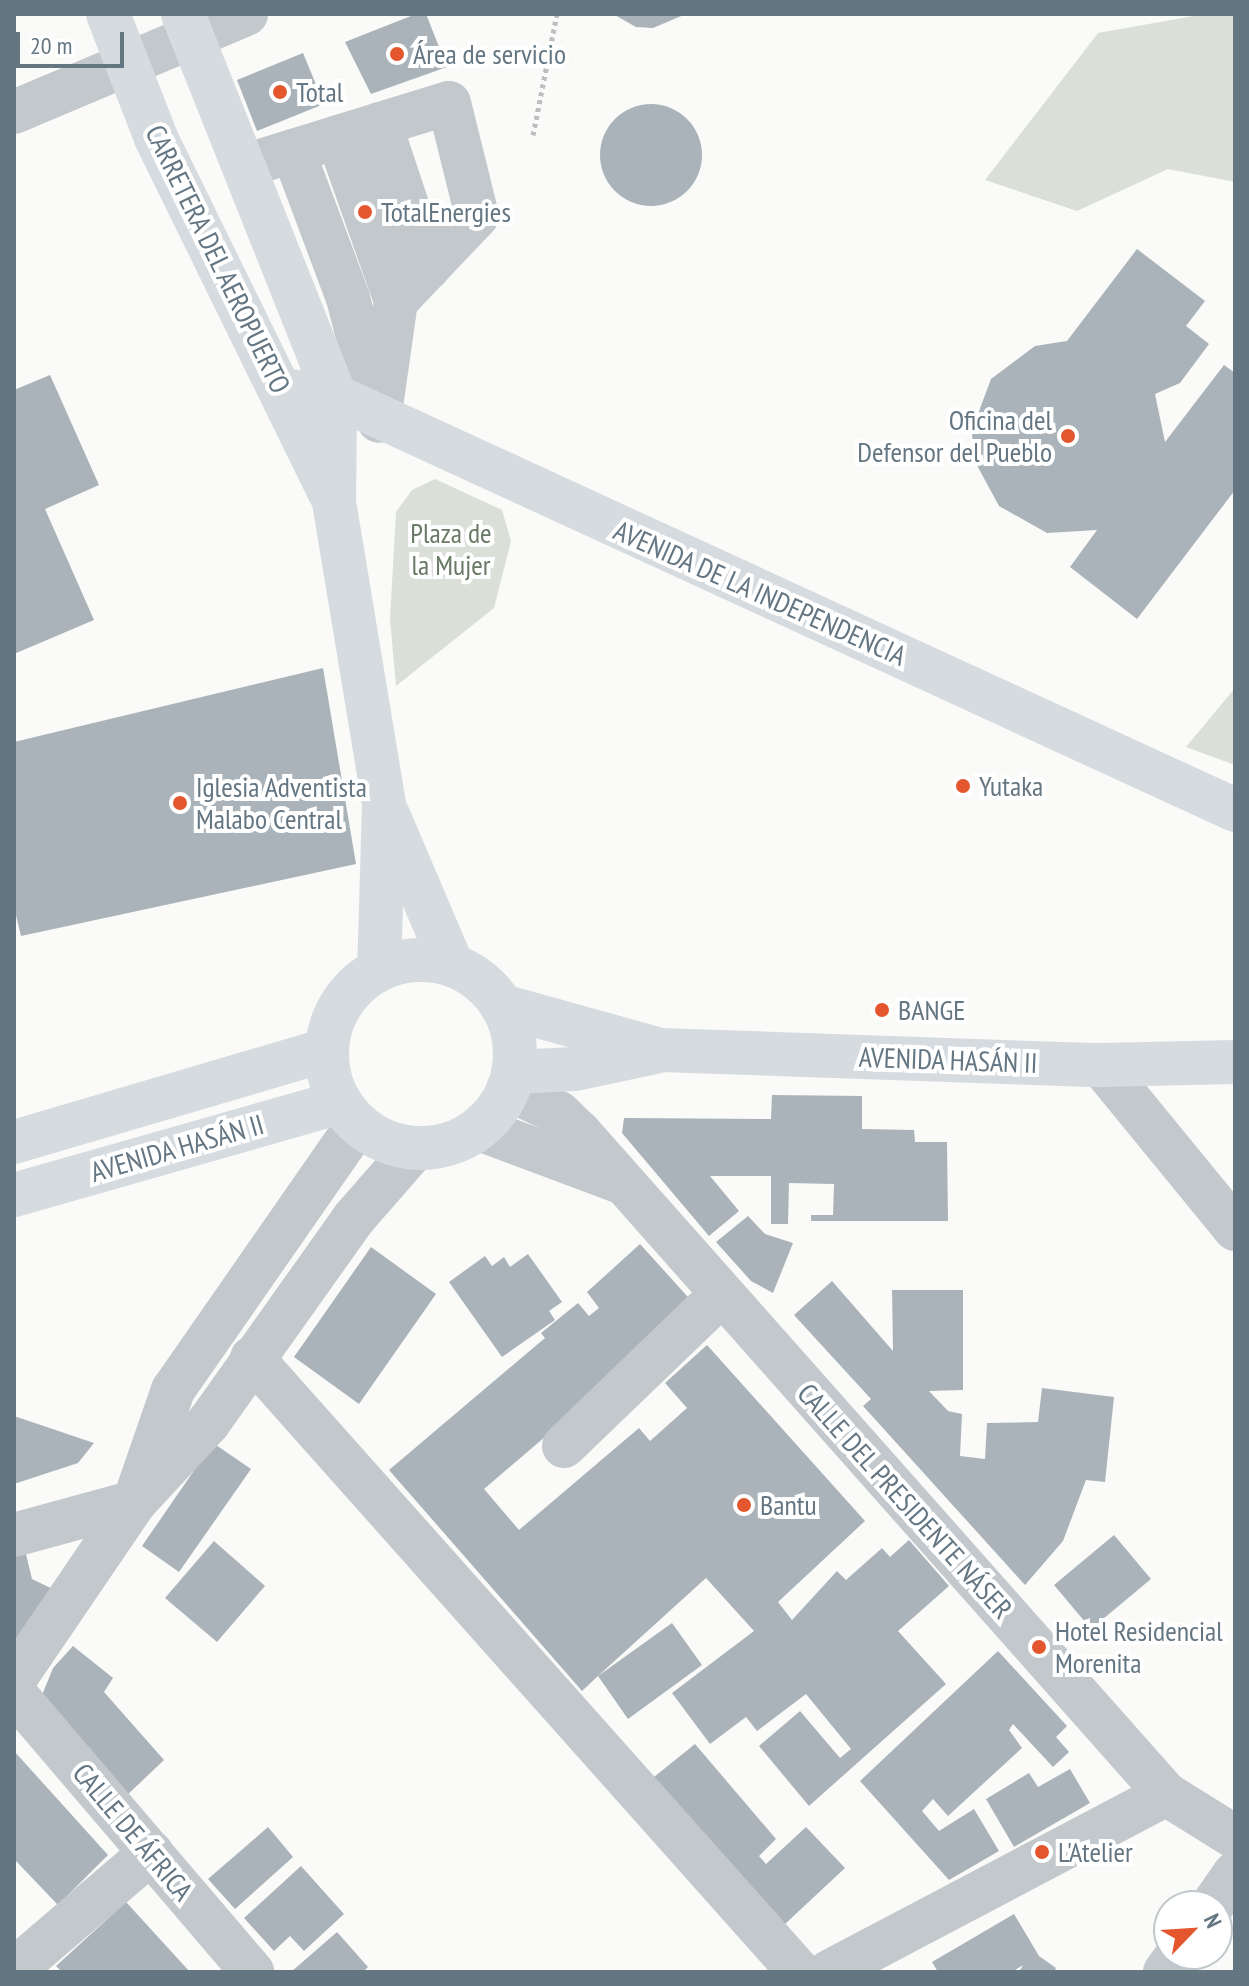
<!DOCTYPE html>
<meta charset="utf-8">
<style>
body{margin:0}
#map{position:relative;width:1249px;height:1986px;overflow:hidden;background:#fafaf8;font-family:"PT Sans Narrow",sans-serif}
div>[style]{position:absolute}
[style*='--x']{left:calc(var(--x)*1px);top:calc(var(--y)*1px);width:calc(var(--w)*1px);rotate:calc(var(--a)*1deg)}
.green>*{inset:0;background:#dadfd7}
.building>*{inset:0;background:#aab3b9}
.round{border-radius:50%}
.path>*{height:5px;margin-top:-2.5px;transform-origin:0;background:repeating-linear-gradient(90deg,#bbbfc2 0 4px,transparent 0 8px)}
.minor>*{height:44px;margin:-22px;padding:0 22px;transform-origin:22px;border-radius:22px;background:#c3c8cc}
.major>*{height:44px;margin:-22px;padding:0 22px;transform-origin:22px;border-radius:22px;background:#d6dbdf}
.major>.ring{margin:-22px;padding:0;box-sizing:content-box;background:none;border:44px solid #d6dbdf;border-radius:50%}
.dots>*{width:22px;height:22px;translate:-50% -50%;box-sizing:border-box;border:4px solid #fff;border-radius:50%}
span{translate:-50% -50%;white-space:nowrap;text-align:center;line-height:1.15;-webkit-text-stroke:8px #fff;paint-order:stroke}
.poi-label{font-size:28px;color:#657683}
.left{translate:0 -50%;text-align:left}
.right{translate:-100% -50%;text-align:right}
.street-label{font-size:28px;color:#657683}
.park-label{font-size:28px;color:#687a64}
.frame{position:absolute;inset:0;border:16px solid #657683;pointer-events:none}
.north{position:absolute;left:1153px;top:1890px;width:80px;height:80px;box-sizing:border-box;background:#fff;border:2px solid #c1c8cd;border-radius:50%;rotate:65deg;font-size:22px;font-weight:700;line-height:32px;text-align:center;color:#657683}
.north::after{content:'';display:block;margin:auto;width:28px;height:36px;background:#e4572e;clip-path:polygon(50% 0,100% 100%,50% 72%,0 100%)}
.scale{position:absolute;left:16px;top:32px;width:108px;height:36px;box-sizing:border-box;border:4px solid #657683;border-top:0;padding-left:10px;font-size:24px;line-height:28px;white-space:nowrap;color:#657683;-webkit-text-stroke:6px #fff;paint-order:stroke}
</style>
<div id="map">
<div class="green">
<div style="clip-path:polygon(1205px 14px,1235px 14px,1235px 182px,1168px 169px,1077px 211px,985px 180px,1098px 33px)"></div>
<div style="clip-path:polygon(435px 479px,502px 510px,511px 541px,494px 608px,396px 686px,390px 619px,396px 512px,412px 490px)"></div>
<div style="clip-path:polygon(1235px 688px,1235px 765px,1186px 747px)"></div>
</div>
<div class="building">
<div style="clip-path:polygon(416px 14px,426px 14px,447px 67px,371px 94px,345px 42px)"></div>
<div style="clip-path:polygon(613px 14px,686px 14px,653px 28px,636px 27px)"></div>
<div style="clip-path:polygon(303px 53px,324px 104px,257px 131px,237px 80px)"></div>
<div class="round" style="left:600px;top:104px;width:102px;height:102px"></div>
<div style="clip-path:polygon(1137px 249px,1205px 301px,1186px 326px,1209px 344px,1180px 383px,1155px 394px,1165px 442px,1224px 365px,1235px 373px,1235px 490px,1137px 619px,1070px 567px,1097px 530px,1047px 533px,999px 506px,973px 458px,972px 430px,991px 379px,1035px 346px,1067px 341px)"></div>
<div style="clip-path:polygon(50px 375px,99px 485px,45px 509px,94px 620px,14px 654px,14px 390px)"></div>
<div style="clip-path:polygon(323px 668px,356px 864px,21px 936px,14px 907px,14px 742px)"></div>
<div style="clip-path:polygon(772px 1095px,862px 1096px,862px 1129px,914px 1130px,915px 1142px,947px 1142px,948px 1221px,811px 1221px,811px 1215px,833px 1215px,834px 1184px,789px 1183px,788px 1224px,771px 1224px,771px 1176px,710px 1176px,739px 1211px,709px 1236px,622px 1133px,624px 1118px,771px 1119px)"></div>
<div style="clip-path:polygon(748px 1216px,765px 1234px,793px 1243px,773px 1293px,751px 1281px,716px 1242px)"></div>
<div style="clip-path:polygon(640px 1244px,697px 1307px,484px 1489px,519px 1530px,639px 1428px,650px 1441px,687px 1408px,665px 1383px,707px 1345px,865px 1521px,778px 1602px,792px 1620px,837px 1571px,846px 1580px,882px 1548px,890px 1557px,909px 1540px,949px 1586px,898px 1631px,946px 1684px,809px 1806px,759px 1746px,800px 1711px,840px 1758px,851px 1749px,806px 1694px,757px 1731px,746px 1717px,710px 1744px,672px 1693px,754px 1631px,706px 1578px,598px 1676px,672px 1623px,702px 1665px,628px 1719px,598px 1676px,582px 1691px,389px 1470px,545px 1338px,541px 1333px,578px 1303px,589px 1316px,599px 1308px,587px 1292px)"></div>
<div style="clip-path:polygon(371px 1247px,436px 1294px,359px 1404px,294px 1357px)"></div>
<div style="clip-path:polygon(528px 1254px,562px 1302px,549px 1311px,555px 1320px,502px 1357px,449px 1282px,485px 1256px,492px 1266px,504px 1257px,510px 1267px)"></div>
<div style="clip-path:polygon(832px 1281px,893px 1351px,892px 1290px,963px 1290px,963px 1390px,929px 1391px,948px 1411px,962px 1414px,960px 1456px,985px 1459px,987px 1423px,1038px 1422px,1042px 1388px,1114px 1397px,1105px 1482px,1086px 1480px,1063px 1541px,1025px 1585px,863px 1406px,871px 1399px,794px 1315px)"></div>
<div style="clip-path:polygon(14px 1416px,94px 1443px,78px 1463px,14px 1484px)"></div>
<div style="clip-path:polygon(213px 1443px,251px 1469px,179px 1572px,142px 1546px)"></div>
<div style="clip-path:polygon(1114px 1535px,1151px 1579px,1091px 1629px,1054px 1585px)"></div>
<div style="clip-path:polygon(214px 1541px,265px 1586px,217px 1642px,165px 1598px)"></div>
<div style="clip-path:polygon(24px 1546px,32px 1579px,59px 1592px,14px 1660px,14px 1551px)"></div>
<div style="clip-path:polygon(73px 1646px,113px 1678px,104px 1692px,164px 1760px,124px 1798px,40px 1700px,53px 1668px)"></div>
<div style="clip-path:polygon(998px 1651px,1067px 1726px,1056px 1737px,1069px 1752px,1053px 1767px,1013px 1724px,1009px 1730px,1022px 1748px,948px 1816px,933px 1799px,922px 1811px,939px 1831px,974px 1809px,999px 1851px,949px 1880px,860px 1781px)"></div>
<div style="clip-path:polygon(695px 1744px,776px 1839px,759px 1856px,766px 1864px,806px 1827px,845px 1868px,785px 1924px,654px 1777px)"></div>
<div style="clip-path:polygon(14px 1751px,108px 1855px,58px 1905px,14px 1859px)"></div>
<div style="clip-path:polygon(1070px 1769px,1090px 1803px,1014px 1847px,986px 1799px,1029px 1773px,1038px 1787px)"></div>
<div style="clip-path:polygon(268px 1827px,293px 1857px,235px 1909px,208px 1879px)"></div>
<div style="clip-path:polygon(301px 1866px,344px 1914px,304px 1951px,290px 1936px,274px 1951px,244px 1918px)"></div>
<div style="clip-path:polygon(126px 1902px,190px 1972px,62px 1972px,56px 1966px)"></div>
<div style="clip-path:polygon(1014px 1914px,1039px 1956px,1056px 1968px,1054px 1972px,1019px 1972px,1023px 1965px,1012px 1972px,938px 1972px,932px 1962px)"></div>
<div style="clip-path:polygon(337px 1932px,368px 1967px,363px 1972px,291px 1972px)"></div>
</div>
<div class="path">
<div style="--x:533;--y:135;--w:123;--a:-78.8"></div>
</div>
<div class="minor">
<div style="--x:14;--y:112;--w:252;--a:-22.9"></div>
<div style="--x:380;--y:124;--w:152;--a:71.6"></div>
<div style="--x:338;--y:137;--w:174;--a:70.5"></div>
<div style="--x:293;--y:151;--w:157;--a:69.5"></div>
<div style="--x:348;--y:298;--w:104;--a:75.6"></div>
<div style="--x:244;--y:166;--w:214;--a:-17.1"></div>
<div style="--x:449;--y:103;--w:116;--a:76.1"></div>
<div style="--x:477;--y:216;--w:117;--a:133.6"></div>
<div style="--x:396;--y:301;--w:121;--a:98.1"></div>
<div style="--x:1101;--y:1065;--w:212;--a:50.7"></div>
<div style="--x:508;--y:1089;--w:56;--a:25.2"></div>
<div style="--x:559;--y:1113;--w:28;--a:44"></div>
<div style="--x:579;--y:1132;--w:885;--a:48.44"></div>
<div style="--x:1166;--y:1794;--w:81;--a:31.9"></div>
<div style="--x:479;--y:1129;--w:152;--a:20.5"></div>
<div style="--x:252;--y:1358;--w:822;--a:48.3"></div>
<div style="--x:564;--y:1446;--w:218;--a:-43.9"></div>
<div style="--x:139;--y:1488;--w:104;--a:-70.9"></div>
<div style="--x:173;--y:1390;--w:324;--a:-55.2"></div>
<div style="--x:14;--y:1535;--w:125;--a:-15.3"></div>
<div style="--x:14;--y:1680;--w:215;--a:-55.8"></div>
<div style="--x:135;--y:1502;--w:109;--a:-47.2"></div>
<div style="--x:209;--y:1422;--w:250;--a:-54.6"></div>
<div style="--x:354;--y:1218;--w:93;--a:-48.9"></div>
<div style="--x:14;--y:1693;--w:367;--a:49.5"></div>
<div style="--x:1212;--y:1906;--w:40;--a:-55.1"></div>
<div style="--x:22;--y:1963;--w:170;--a:-40.5"></div>
<div style="--x:829;--y:1972;--w:381;--a:-27.8"></div>
<div style="--x:1165;--y:1972;--w:22;--a:-54"></div>
</div>
<div class="major">
<div style="--x:108;--y:14;--w:133;--a:68.8"></div>
<div style="--x:156;--y:138;--w:395;--a:63.9"></div>
<div style="--x:183;--y:14;--w:411;--a:68.3"></div>
<div style="--x:335;--y:396;--w:106;--a:90.5"></div>
<div style="--x:334;--y:502;--w:307;--a:80.6"></div>
<div style="--x:384;--y:805;--w:164;--a:91.7"></div>
<div style="--x:282;--y:390;--w:53;--a:6.5"></div>
<div style="--x:335;--y:396;--w:991;--a:24.7"></div>
<div style="--x:388;--y:815;--w:163;--a:66.9"></div>
<div class="ring" style="left:327px;top:960px;width:144px;height:144px"></div>
<div style="--x:502;--y:1006;--w:165;--a:15.5"></div>
<div style="--x:661;--y:1050;--w:440;--a:2"></div>
<div style="--x:1101;--y:1065;--w:134;--a:-1.3"></div>
<div style="--x:513;--y:1072;--w:62;--a:-2.8"></div>
<div style="--x:575;--y:1069;--w:82;--a:-12"></div>
<div style="--x:14;--y:1142;--w:326;--a:-16.4"></div>
<div style="--x:14;--y:1195;--w:339;--a:-15.9"></div>
</div>
<div class="dots">
<div style="left:397px;top:54px;background:#e4572e"></div>
<div style="left:280px;top:92px;background:#e4572e"></div>
<div style="left:365px;top:212px;background:#e4572e"></div>
<div style="left:1068px;top:436px;background:#e4572e"></div>
<div style="left:963px;top:786px;background:#e4572e"></div>
<div style="left:180px;top:803px;background:#e4572e"></div>
<div style="left:882px;top:1010px;background:#e4572e"></div>
<div style="left:744px;top:1505px;background:#e4572e"></div>
<div style="left:1039px;top:1647px;background:#e4572e"></div>
<div style="left:1042px;top:1852px;background:#e4572e"></div>
</div>
<div class="poi-label">
<span class="left" style="left:413px;top:54px">Área de servicio</span>
<span class="left" style="left:296px;top:92px">Total</span>
<span class="left" style="left:381px;top:212px">TotalEnergies</span>
<span class="right" style="left:1052px;top:436px">Oficina del<br>Defensor del Pueblo</span>
<span class="left" style="left:979px;top:786px">Yutaka</span>
<span class="left" style="left:196px;top:803px">Iglesia Adventista<br>Malabo Central</span>
<span class="left" style="left:898px;top:1010px">BANGE</span>
<span class="left" style="left:760px;top:1505px">Bantu</span>
<span class="left" style="left:1055px;top:1647px">Hotel Residencial<br>Morenita</span>
<span class="left" style="left:1058px;top:1852px">L'Atelier</span>
</div>
<div class="street-label">
<span style="left:218px;top:259px;rotate:64deg">CARRETERA DEL AEROPUERTO</span>
<span style="left:760px;top:593px;rotate:24deg">AVENIDA DE LA INDEPENDENCIA</span>
<span style="left:948px;top:1060px;rotate:2deg">AVENIDA HASÁN II</span>
<span style="left:177px;top:1148px;rotate:-16deg">AVENIDA HASÁN II</span>
<span style="left:905px;top:1501px;rotate:48deg">CALLE DEL PRESIDENTE NÁSER</span>
<span style="left:133px;top:1832px;rotate:50deg">CALLE DE ÁFRICA</span>
</div>
<div class="park-label">
<span style="left:451px;top:549px">Plaza de<br>la Mujer</span>
</div>
<div class="frame"></div>
<div class="north">N</div>
<div class="scale">20 m</div>
</div>
